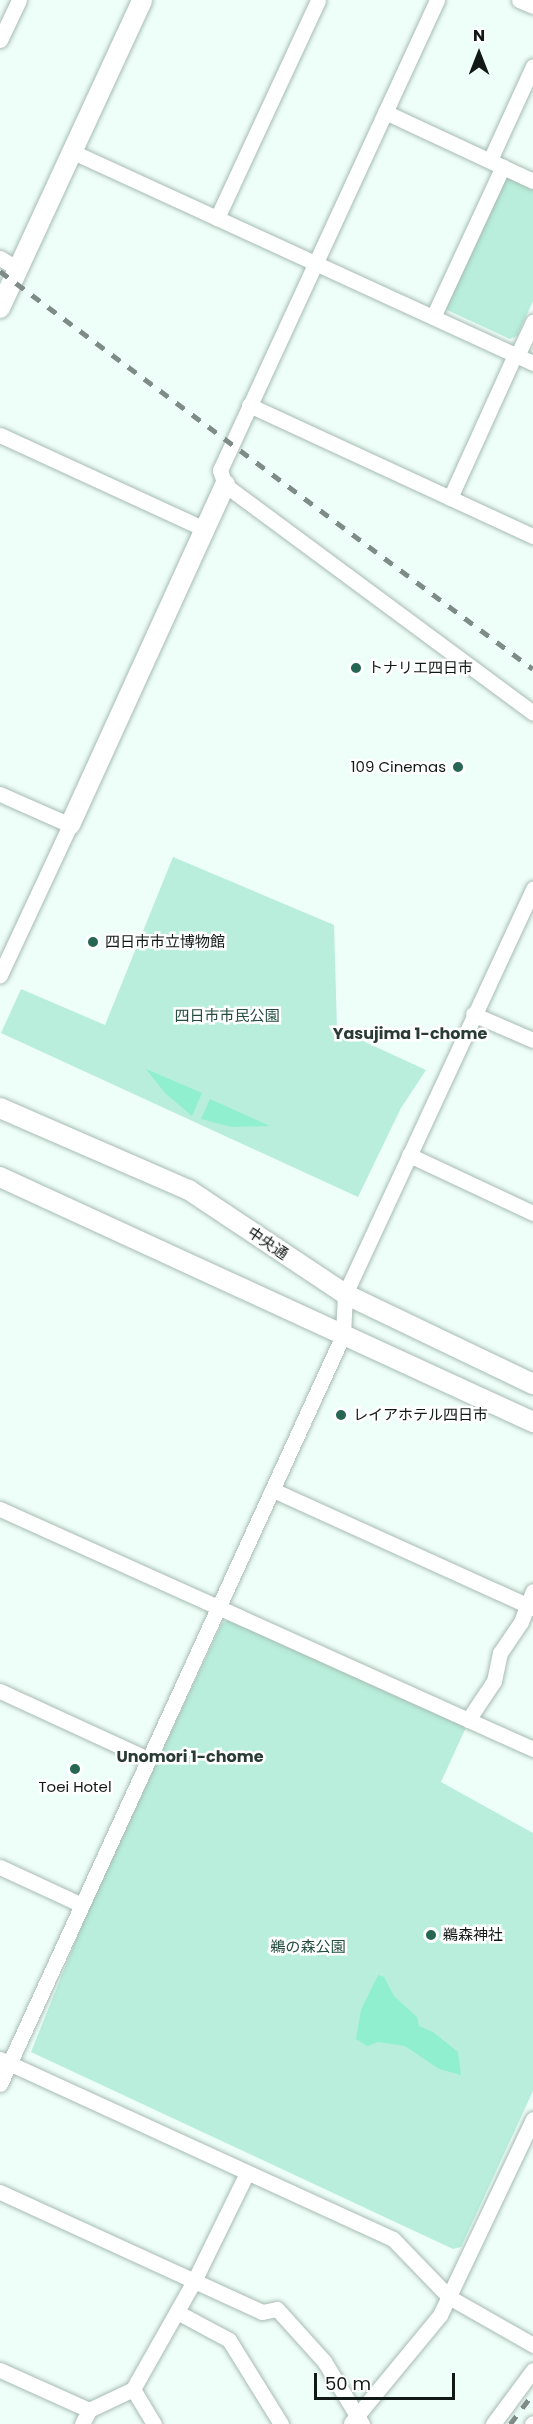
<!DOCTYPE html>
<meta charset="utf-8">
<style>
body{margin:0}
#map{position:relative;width:533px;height:2424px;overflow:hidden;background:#eefef8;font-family:Poppins,"Noto Sans JP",sans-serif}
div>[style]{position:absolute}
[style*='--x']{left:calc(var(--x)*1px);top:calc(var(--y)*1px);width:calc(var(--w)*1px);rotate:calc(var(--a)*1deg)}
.green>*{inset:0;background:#b8eedb}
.water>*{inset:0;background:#90efcf}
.roads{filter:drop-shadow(0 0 2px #a7bbb3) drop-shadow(0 0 2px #a7bbb3)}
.minor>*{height:15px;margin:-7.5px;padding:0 7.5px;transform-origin:7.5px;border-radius:7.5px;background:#fff}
.tertiary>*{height:20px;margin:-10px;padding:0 10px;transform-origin:10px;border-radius:10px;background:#fff}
.rail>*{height:4.5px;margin-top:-2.25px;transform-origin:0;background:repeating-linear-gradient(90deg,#7f8b87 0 10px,transparent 0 20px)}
.dots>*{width:16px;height:16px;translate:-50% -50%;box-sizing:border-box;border:3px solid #fff;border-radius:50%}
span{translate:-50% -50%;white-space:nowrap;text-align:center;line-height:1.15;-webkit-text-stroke:5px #fff;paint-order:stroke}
.poi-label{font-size:15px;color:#111916}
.left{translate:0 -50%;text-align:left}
.right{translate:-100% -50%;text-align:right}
.park-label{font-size:15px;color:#244d40}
.street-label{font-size:15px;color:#111916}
.neighbourhood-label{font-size:16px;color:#2a3b35;font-weight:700}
.north{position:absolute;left:449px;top:24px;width:60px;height:60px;-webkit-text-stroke:4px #fff;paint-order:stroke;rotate:0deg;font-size:16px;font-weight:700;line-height:24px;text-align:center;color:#111916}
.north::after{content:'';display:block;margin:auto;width:21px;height:27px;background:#111916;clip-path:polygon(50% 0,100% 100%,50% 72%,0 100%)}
.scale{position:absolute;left:314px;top:2373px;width:141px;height:27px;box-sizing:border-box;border:3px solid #111916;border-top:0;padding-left:8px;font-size:18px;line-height:21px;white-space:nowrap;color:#111916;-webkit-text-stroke:4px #fff;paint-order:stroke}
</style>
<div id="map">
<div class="green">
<div style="clip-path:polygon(504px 175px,533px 189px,533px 301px,517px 336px,510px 339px,445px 309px)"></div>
<div style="clip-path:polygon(173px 857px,334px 925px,337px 1029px,426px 1070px,401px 1108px,358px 1197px,1px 1033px,21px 989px,105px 1025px)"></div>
<div style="clip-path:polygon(232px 1618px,467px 1725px,441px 1782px,533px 1833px,533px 2091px,461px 2247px,453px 2249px,31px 2052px,88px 1910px,222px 1623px)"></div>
</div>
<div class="water">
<div style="clip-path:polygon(146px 1069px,202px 1093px,192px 1116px,165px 1093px)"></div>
<div style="clip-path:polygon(210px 1099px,270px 1126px,232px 1127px,201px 1119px)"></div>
<div style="clip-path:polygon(378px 1975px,384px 1977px,394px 1996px,417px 2017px,419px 2026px,433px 2032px,458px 2052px,461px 2075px,439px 2069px,405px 2046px,378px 2042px,367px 2046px,356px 2039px,361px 2010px)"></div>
</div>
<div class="roads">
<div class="minor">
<div style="--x:437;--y:0;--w:518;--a:114.78"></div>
<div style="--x:220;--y:470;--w:16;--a:72"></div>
<div style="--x:225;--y:485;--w:383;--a:36.5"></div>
<div style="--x:519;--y:0;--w:15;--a:23"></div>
<div style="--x:0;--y:40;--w:44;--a:-64.6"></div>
<div style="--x:385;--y:112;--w:163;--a:25"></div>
<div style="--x:73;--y:152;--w:506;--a:24.64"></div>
<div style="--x:490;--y:160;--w:103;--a:-65.4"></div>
<div style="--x:217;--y:218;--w:240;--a:-65.1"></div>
<div style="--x:0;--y:258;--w:21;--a:31"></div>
<div style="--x:433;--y:317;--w:166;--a:-65.1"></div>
<div style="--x:517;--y:356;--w:38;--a:-65"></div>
<div style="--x:249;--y:405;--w:313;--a:24.8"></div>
<div style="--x:0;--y:435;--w:225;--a:24.7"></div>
<div style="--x:450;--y:498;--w:157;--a:-65.6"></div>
<div style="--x:0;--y:794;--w:77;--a:23.9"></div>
<div style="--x:70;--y:825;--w:166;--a:115"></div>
<div style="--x:473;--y:1014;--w:65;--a:23.4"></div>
<div style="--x:409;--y:1155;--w:137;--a:25.1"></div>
<div style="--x:273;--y:1490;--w:286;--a:24.4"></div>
<div style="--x:0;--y:1509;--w:585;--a:24.24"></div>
<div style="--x:0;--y:1691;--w:163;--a:24.7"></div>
<div style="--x:468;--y:1720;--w:47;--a:-56.3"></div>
<div style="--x:494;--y:1681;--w:29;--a:-78"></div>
<div style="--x:500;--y:1653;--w:37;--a:-56"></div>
<div style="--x:521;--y:1622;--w:33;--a:-69"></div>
<div style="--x:0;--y:1867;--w:90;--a:24.9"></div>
<div style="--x:0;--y:2059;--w:432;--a:24.6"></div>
<div style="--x:393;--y:2239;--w:81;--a:46"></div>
<div style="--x:449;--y:2297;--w:97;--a:29.7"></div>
<div style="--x:0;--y:2084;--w:824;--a:-65.39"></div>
<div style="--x:343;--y:1335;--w:41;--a:-87.2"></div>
<div style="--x:345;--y:1294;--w:447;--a:-65.1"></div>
<div style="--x:0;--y:2192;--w:288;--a:24.6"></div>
<div style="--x:262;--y:2312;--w:15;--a:-11"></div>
<div style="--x:277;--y:2309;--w:70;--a:47.9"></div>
<div style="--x:324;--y:2361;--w:74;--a:58.9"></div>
<div style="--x:177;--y:2312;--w:59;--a:28.3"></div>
<div style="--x:229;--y:2340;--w:99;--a:58.2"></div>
<div style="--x:0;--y:2370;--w:98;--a:24.2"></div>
<div style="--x:351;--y:2423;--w:140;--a:-50.5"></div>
<div style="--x:440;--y:2315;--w:217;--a:-64.6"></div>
<div style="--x:82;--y:2424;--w:16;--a:-63"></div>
<div style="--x:89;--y:2410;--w:49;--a:-25.5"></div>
<div style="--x:154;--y:2424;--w:41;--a:-121"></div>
<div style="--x:133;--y:2389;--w:124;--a:-60.5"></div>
<div style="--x:194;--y:2281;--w:120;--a:-63.9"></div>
<div style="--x:493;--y:2424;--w:67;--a:-53.5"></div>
<div style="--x:532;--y:2424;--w:1;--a:-45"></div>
</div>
<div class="tertiary">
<div style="--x:0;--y:308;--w:339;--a:-65.2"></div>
<div style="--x:70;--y:825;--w:374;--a:-65.5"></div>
<div style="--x:0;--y:1108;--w:206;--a:23.5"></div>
<div style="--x:189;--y:1190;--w:187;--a:33.7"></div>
<div style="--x:345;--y:1294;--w:208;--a:25.6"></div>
<div style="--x:0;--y:1177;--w:587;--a:24.69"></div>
</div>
</div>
<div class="rail">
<div style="--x:0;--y:271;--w:665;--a:36.75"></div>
<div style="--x:510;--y:2424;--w:39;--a:-53"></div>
</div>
<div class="dots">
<div style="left:356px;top:668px;background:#266653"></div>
<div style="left:458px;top:767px;background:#266653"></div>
<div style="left:93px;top:942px;background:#266653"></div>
<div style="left:341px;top:1415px;background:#266653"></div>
<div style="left:75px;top:1769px;background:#266653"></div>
<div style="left:431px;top:1935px;background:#266653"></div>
</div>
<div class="poi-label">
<span class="left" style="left:368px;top:668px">トナリエ四日市</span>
<span class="right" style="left:446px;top:767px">109 Cinemas</span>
<span class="left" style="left:105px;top:942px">四日市市立博物館</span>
<span class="left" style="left:353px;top:1415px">レイアホテル四日市</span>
<span style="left:75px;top:1787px">Toei Hotel</span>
<span class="left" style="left:443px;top:1935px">鵜森神社</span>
</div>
<div class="park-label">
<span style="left:227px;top:1016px">四日市市民公園</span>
<span style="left:308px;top:1947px">鵜の森公園</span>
</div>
<div class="street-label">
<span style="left:268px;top:1243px;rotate:34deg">中央通</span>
</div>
<div class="neighbourhood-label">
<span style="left:410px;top:1034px">Yasujima 1-chome</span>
<span style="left:190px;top:1757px">Unomori 1-chome</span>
</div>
<div class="north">N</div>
<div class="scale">50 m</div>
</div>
